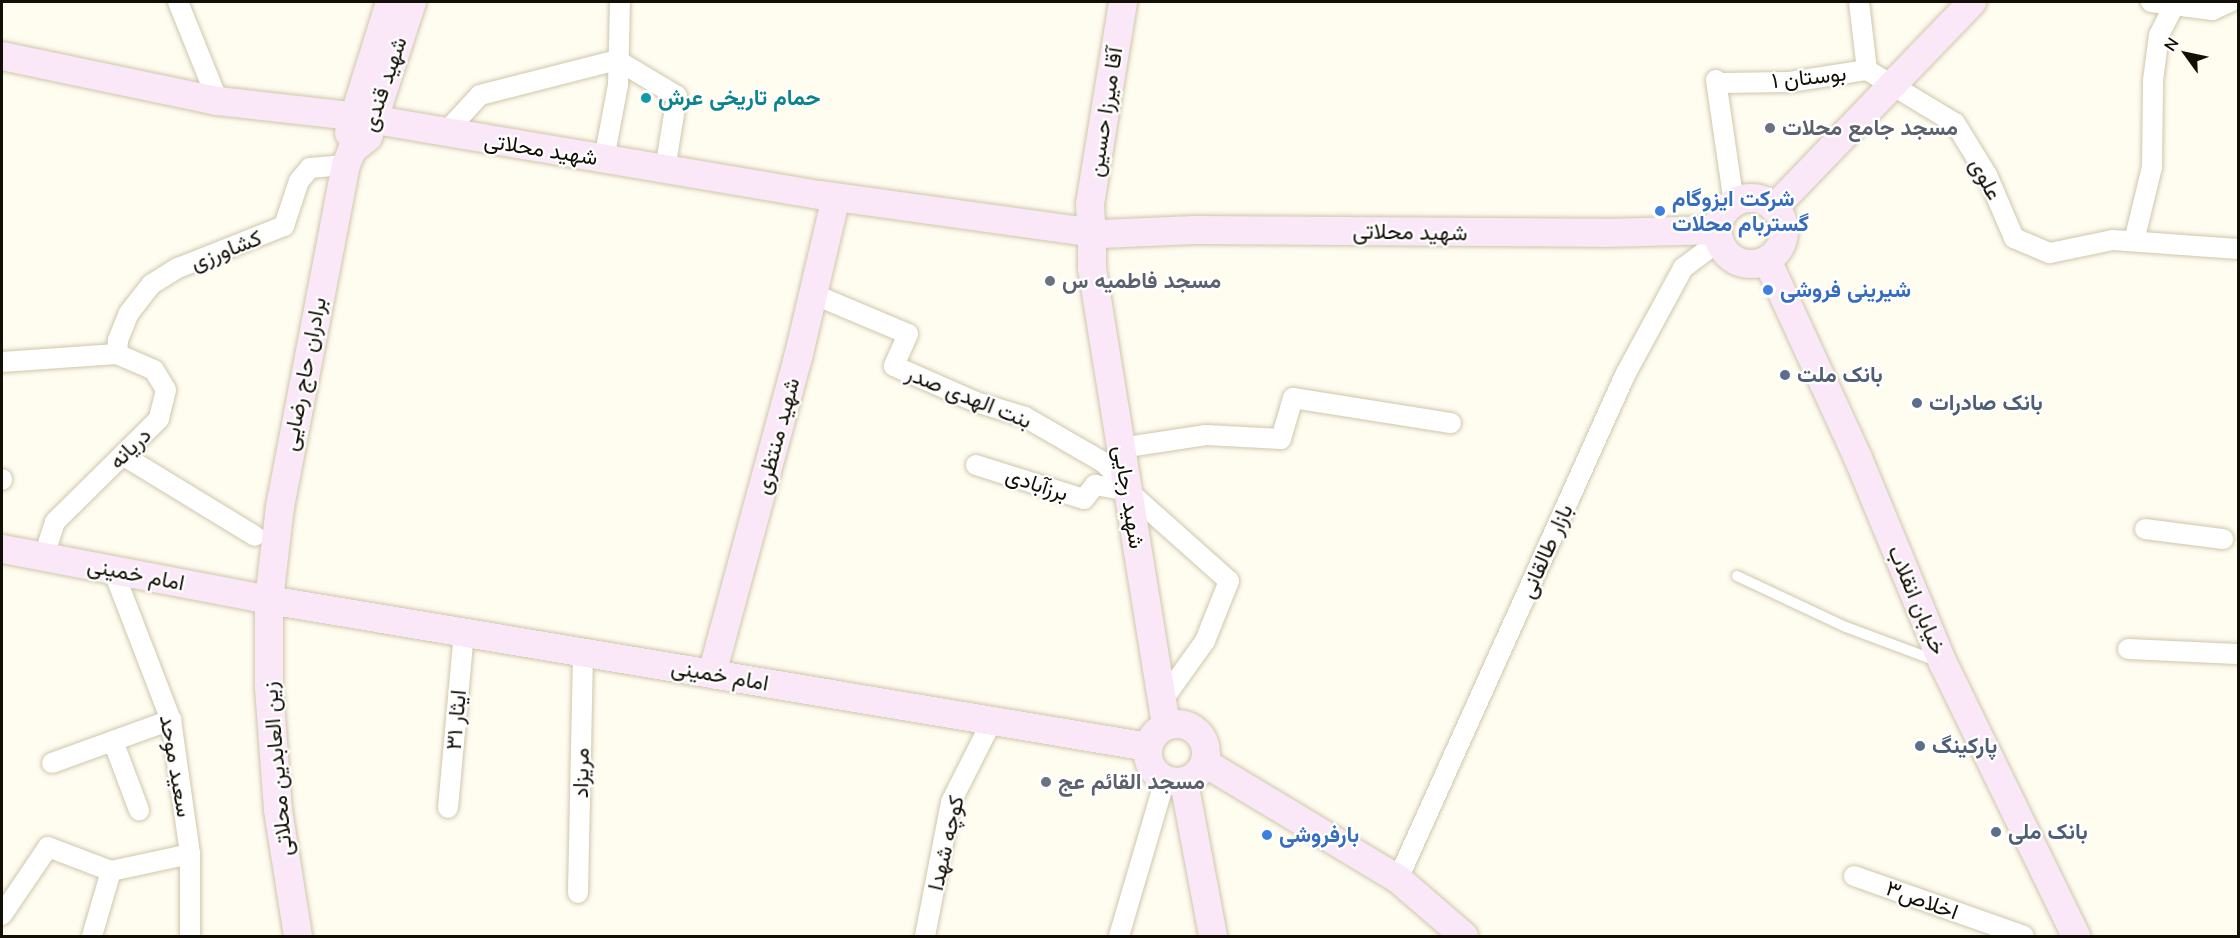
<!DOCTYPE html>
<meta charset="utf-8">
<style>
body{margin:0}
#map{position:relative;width:2240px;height:938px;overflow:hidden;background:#fffcf0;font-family:Mulish,Vazirmatn,sans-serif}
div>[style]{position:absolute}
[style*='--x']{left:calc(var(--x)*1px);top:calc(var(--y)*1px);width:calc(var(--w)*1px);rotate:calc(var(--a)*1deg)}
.roads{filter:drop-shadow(0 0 2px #cec7ab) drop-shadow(0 0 2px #cec7ab)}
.lane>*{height:10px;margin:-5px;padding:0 5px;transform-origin:5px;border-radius:5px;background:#fff}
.street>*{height:20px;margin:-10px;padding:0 10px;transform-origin:10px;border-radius:10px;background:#fff}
.secondary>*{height:28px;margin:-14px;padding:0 14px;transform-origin:14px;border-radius:14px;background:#fae8f8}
.secondary>.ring{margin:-14px;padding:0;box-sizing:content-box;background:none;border:28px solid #fae8f8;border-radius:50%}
.dots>*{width:16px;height:16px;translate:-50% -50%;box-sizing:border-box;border:3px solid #fff;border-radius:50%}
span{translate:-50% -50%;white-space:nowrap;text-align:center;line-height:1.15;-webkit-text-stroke:4.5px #fff;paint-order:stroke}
.street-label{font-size:22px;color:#120f06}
.culture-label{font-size:22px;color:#0d838f;font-weight:700}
.left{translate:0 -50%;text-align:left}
.worship-label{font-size:22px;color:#5b616d;font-weight:700}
.shop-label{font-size:22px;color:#366cbe;font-weight:700}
.service-label{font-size:22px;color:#4e5e75;font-weight:700}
.frame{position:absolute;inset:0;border:3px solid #120f06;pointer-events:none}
.north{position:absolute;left:2156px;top:24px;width:60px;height:60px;-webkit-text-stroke:4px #fff;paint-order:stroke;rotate:303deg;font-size:16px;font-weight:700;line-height:24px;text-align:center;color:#120f06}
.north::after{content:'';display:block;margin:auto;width:21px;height:27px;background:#120f06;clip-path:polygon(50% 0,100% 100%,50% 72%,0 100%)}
</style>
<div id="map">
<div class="roads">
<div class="lane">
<div style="--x:1737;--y:576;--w:120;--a:25.1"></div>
<div style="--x:1846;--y:627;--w:97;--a:20.5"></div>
</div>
<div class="street">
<div style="--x:178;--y:2;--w:107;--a:68"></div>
<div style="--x:1859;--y:2;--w:68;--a:83.3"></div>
<div style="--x:2151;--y:2;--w:62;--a:7.5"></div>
<div style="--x:2212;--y:10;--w:20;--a:-24"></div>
<div style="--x:1716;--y:80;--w:124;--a:81.7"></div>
<div style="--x:1721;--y:83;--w:69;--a:-0.8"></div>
<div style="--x:1790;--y:82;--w:78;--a:-8.9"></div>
<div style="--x:1867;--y:70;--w:103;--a:31.1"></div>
<div style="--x:1955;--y:123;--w:61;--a:58.4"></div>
<div style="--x:1987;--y:175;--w:69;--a:66.8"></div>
<div style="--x:2014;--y:238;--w:39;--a:23"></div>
<div style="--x:2050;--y:253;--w:64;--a:-11.7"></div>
<div style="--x:2113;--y:240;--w:125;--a:4.1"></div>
<div style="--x:445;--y:133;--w:52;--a:-47.4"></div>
<div style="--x:480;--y:95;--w:141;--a:-14.3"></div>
<div style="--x:617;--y:60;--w:70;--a:31"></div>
<div style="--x:677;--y:96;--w:74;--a:99.3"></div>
<div style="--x:604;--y:159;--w:75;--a:-79.3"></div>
<div style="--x:618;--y:85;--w:83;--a:-88.6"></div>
<div style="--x:2134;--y:241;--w:76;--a:-76.3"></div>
<div style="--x:2152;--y:167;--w:86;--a:-89.3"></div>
<div style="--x:2153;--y:81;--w:46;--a:-82.6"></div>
<div style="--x:2159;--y:35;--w:33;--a:-63"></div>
<div style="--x:813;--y:294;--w:103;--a:22.8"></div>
<div style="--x:908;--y:334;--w:35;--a:114"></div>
<div style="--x:894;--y:366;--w:90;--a:23.7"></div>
<div style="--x:976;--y:402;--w:51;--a:17"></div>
<div style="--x:1025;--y:417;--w:90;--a:30"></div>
<div style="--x:1103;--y:462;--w:33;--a:44"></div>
<div style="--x:117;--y:354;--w:14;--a:-86"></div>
<div style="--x:118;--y:340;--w:29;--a:-68"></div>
<div style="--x:129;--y:313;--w:37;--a:-52"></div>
<div style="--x:152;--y:284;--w:31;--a:-32"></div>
<div style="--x:178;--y:268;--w:114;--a:-21.6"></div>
<div style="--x:284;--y:226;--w:47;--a:-71.6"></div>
<div style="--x:299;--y:181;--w:17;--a:-50"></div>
<div style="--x:310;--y:168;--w:36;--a:-5"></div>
<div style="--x:2;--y:362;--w:115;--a:-4"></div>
<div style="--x:117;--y:354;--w:40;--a:23.4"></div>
<div style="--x:154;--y:370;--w:23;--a:59"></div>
<div style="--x:166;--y:390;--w:30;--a:104"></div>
<div style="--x:159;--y:419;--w:146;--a:135.3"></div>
<div style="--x:55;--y:522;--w:36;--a:108"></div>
<div style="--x:1121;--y:448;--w:86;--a:-8.7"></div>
<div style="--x:1206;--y:435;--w:75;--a:3.1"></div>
<div style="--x:1281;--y:439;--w:43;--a:-73.7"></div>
<div style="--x:1293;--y:398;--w:160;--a:9"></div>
<div style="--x:124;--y:456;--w:153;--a:31.4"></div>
<div style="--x:976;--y:465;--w:113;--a:17.5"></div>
<div style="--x:1084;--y:499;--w:18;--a:-52"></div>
<div style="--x:1095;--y:485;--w:34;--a:10"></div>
<div style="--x:1128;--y:491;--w:135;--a:41.7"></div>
<div style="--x:1229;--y:581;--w:65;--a:111.8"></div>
<div style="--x:1205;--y:641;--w:74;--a:125.6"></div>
<div style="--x:2;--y:480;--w:1;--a:-90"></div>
<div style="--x:2145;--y:529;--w:79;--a:7.3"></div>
<div style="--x:113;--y:570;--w:161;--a:68.9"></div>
<div style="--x:171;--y:720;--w:135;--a:81.9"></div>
<div style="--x:190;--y:854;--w:82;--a:90"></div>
<div style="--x:2128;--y:649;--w:110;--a:2.6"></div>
<div style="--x:113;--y:741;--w:74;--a:69.4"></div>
<div style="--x:52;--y:763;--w:127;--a:-19.9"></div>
<div style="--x:448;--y:808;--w:177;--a:-84.8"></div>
<div style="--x:1854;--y:876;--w:180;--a:19.4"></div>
<div style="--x:1398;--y:879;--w:553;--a:-65.75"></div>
<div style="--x:1625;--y:375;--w:122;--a:-61.5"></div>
<div style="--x:1683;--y:268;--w:45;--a:-36.9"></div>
<div style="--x:578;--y:893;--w:240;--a:-88.8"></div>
<div style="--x:2;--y:915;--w:82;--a:-55.9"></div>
<div style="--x:48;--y:847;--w:67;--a:20.9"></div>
<div style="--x:111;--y:871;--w:81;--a:-12.1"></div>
<div style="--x:92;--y:936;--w:68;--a:-73.7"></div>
<div style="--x:925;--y:936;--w:136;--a:-79"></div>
<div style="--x:951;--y:802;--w:91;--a:-63.2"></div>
<div style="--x:1119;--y:936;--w:163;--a:-73.6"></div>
</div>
<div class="secondary">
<div style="--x:2;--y:56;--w:221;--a:11.8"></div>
<div style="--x:218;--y:101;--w:135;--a:6.4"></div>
<div style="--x:352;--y:116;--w:476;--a:9.6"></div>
<div style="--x:821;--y:195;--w:263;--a:7.9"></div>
<div style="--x:349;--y:133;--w:137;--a:-72.6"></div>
<div class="ring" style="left:1718px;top:198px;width:38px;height:38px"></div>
<div style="--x:1774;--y:208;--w:286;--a:-46.1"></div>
<div style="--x:1091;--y:223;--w:19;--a:-93"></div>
<div style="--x:1090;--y:204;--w:205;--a:-80.7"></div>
<div style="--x:1101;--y:234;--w:94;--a:-2.4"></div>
<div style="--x:1195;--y:230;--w:410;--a:0.4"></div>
<div style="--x:1605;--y:233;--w:113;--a:-1.5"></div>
<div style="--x:1092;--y:243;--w:25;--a:90"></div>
<div style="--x:1092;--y:268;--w:464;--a:80.8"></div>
<div style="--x:1767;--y:260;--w:218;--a:65.3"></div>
<div style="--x:1858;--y:458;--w:222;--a:67.5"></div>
<div style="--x:1943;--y:663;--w:304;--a:64"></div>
<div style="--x:2;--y:549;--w:272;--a:10.8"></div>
<div style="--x:269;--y:600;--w:891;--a:9.49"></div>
<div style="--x:712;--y:674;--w:327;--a:-74.8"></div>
<div style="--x:798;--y:358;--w:165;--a:-76.7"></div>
<div class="ring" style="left:1148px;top:724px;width:30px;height:30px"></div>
<div style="--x:1205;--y:763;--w:225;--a:31"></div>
<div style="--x:1398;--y:879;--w:87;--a:40.8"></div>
<div style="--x:1184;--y:782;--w:157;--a:79.3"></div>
<div style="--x:298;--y:936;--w:128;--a:-99"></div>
<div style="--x:278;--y:810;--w:123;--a:-94.2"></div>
<div style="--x:269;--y:687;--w:87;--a:-90"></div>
<div style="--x:269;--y:600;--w:94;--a:-83.3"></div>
<div style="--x:280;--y:507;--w:348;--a:-79.1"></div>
<div style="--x:346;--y:165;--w:16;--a:-68"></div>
<div style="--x:352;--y:150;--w:21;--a:-39"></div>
<div style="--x:368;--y:137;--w:142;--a:-71.9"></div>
</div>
</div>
<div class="dots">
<div style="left:646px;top:98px;background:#0f9aa8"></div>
<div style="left:1770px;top:128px;background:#6b7280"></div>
<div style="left:1660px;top:211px;background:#3f7fe0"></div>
<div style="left:1050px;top:281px;background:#6b7280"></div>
<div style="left:1768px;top:290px;background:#3f7fe0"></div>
<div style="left:1785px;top:375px;background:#5c6f8a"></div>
<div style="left:1917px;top:403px;background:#5c6f8a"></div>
<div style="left:1920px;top:746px;background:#5c6f8a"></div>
<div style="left:1046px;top:782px;background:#6b7280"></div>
<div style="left:1996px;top:832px;background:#5c6f8a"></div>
<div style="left:1267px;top:835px;background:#3f7fe0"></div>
</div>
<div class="street-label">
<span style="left:1809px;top:77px;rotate:-6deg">بوستان ۱</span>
<span style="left:384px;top:84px;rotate:-71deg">شهید قندی</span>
<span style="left:1105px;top:112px;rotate:-81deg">آقا میرزا حسین</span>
<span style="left:541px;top:149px;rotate:9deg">شهید محلاتی</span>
<span style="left:1986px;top:179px;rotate:63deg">علوی</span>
<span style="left:1410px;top:232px;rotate:1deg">شهید محلاتی</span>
<span style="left:226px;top:250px;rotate:-21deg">کشاورزی</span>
<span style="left:304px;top:374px;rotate:-79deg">برادران حاج رضایی</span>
<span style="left:969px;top:397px;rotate:22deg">بنت الهدی صدر</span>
<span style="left:777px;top:436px;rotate:-75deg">شهید منتظری</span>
<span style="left:130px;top:448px;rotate:-44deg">دریانه</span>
<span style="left:1037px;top:484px;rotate:18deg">برزآبادی</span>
<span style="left:1129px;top:497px;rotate:81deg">شهید رجایی</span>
<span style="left:1546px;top:551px;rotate:-66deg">بازار طالقانی</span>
<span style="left:136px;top:574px;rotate:11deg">امام خمینی</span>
<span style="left:1917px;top:600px;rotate:67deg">خیابان انقلاب</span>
<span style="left:720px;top:675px;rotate:10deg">امام خمینی</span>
<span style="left:456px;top:720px;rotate:-85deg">ایثار ۳۱</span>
<span style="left:176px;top:766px;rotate:80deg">سعید موحد</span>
<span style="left:277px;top:769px;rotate:-95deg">زین العابدین محلاتی</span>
<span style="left:581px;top:773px;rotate:-89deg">مریزاد</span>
<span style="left:946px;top:843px;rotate:-77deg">کوچه شهدا</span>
<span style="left:1922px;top:900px;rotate:20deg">اخلاص۳</span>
</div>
<div class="culture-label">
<span class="left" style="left:658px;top:98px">حمام تاریخی عرش</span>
</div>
<div class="worship-label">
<span class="left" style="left:1782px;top:128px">مسجد جامع محلات</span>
<span class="left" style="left:1062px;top:281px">مسجد فاطمیه س</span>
<span class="left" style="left:1058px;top:782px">مسجد القائم عج</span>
</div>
<div class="shop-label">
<span class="left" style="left:1672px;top:211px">شرکت ایزوگام<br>گستربام محلات</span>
<span class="left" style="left:1780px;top:290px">شیرینی فروشی</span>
<span class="left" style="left:1279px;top:835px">بارفروشی</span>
</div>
<div class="service-label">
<span class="left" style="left:1797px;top:375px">بانک ملت</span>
<span class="left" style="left:1929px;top:403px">بانک صادرات</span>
<span class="left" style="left:1932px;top:746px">پارکینگ</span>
<span class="left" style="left:2008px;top:832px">بانک ملی</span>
</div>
<div class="frame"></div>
<div class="north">N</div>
</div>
